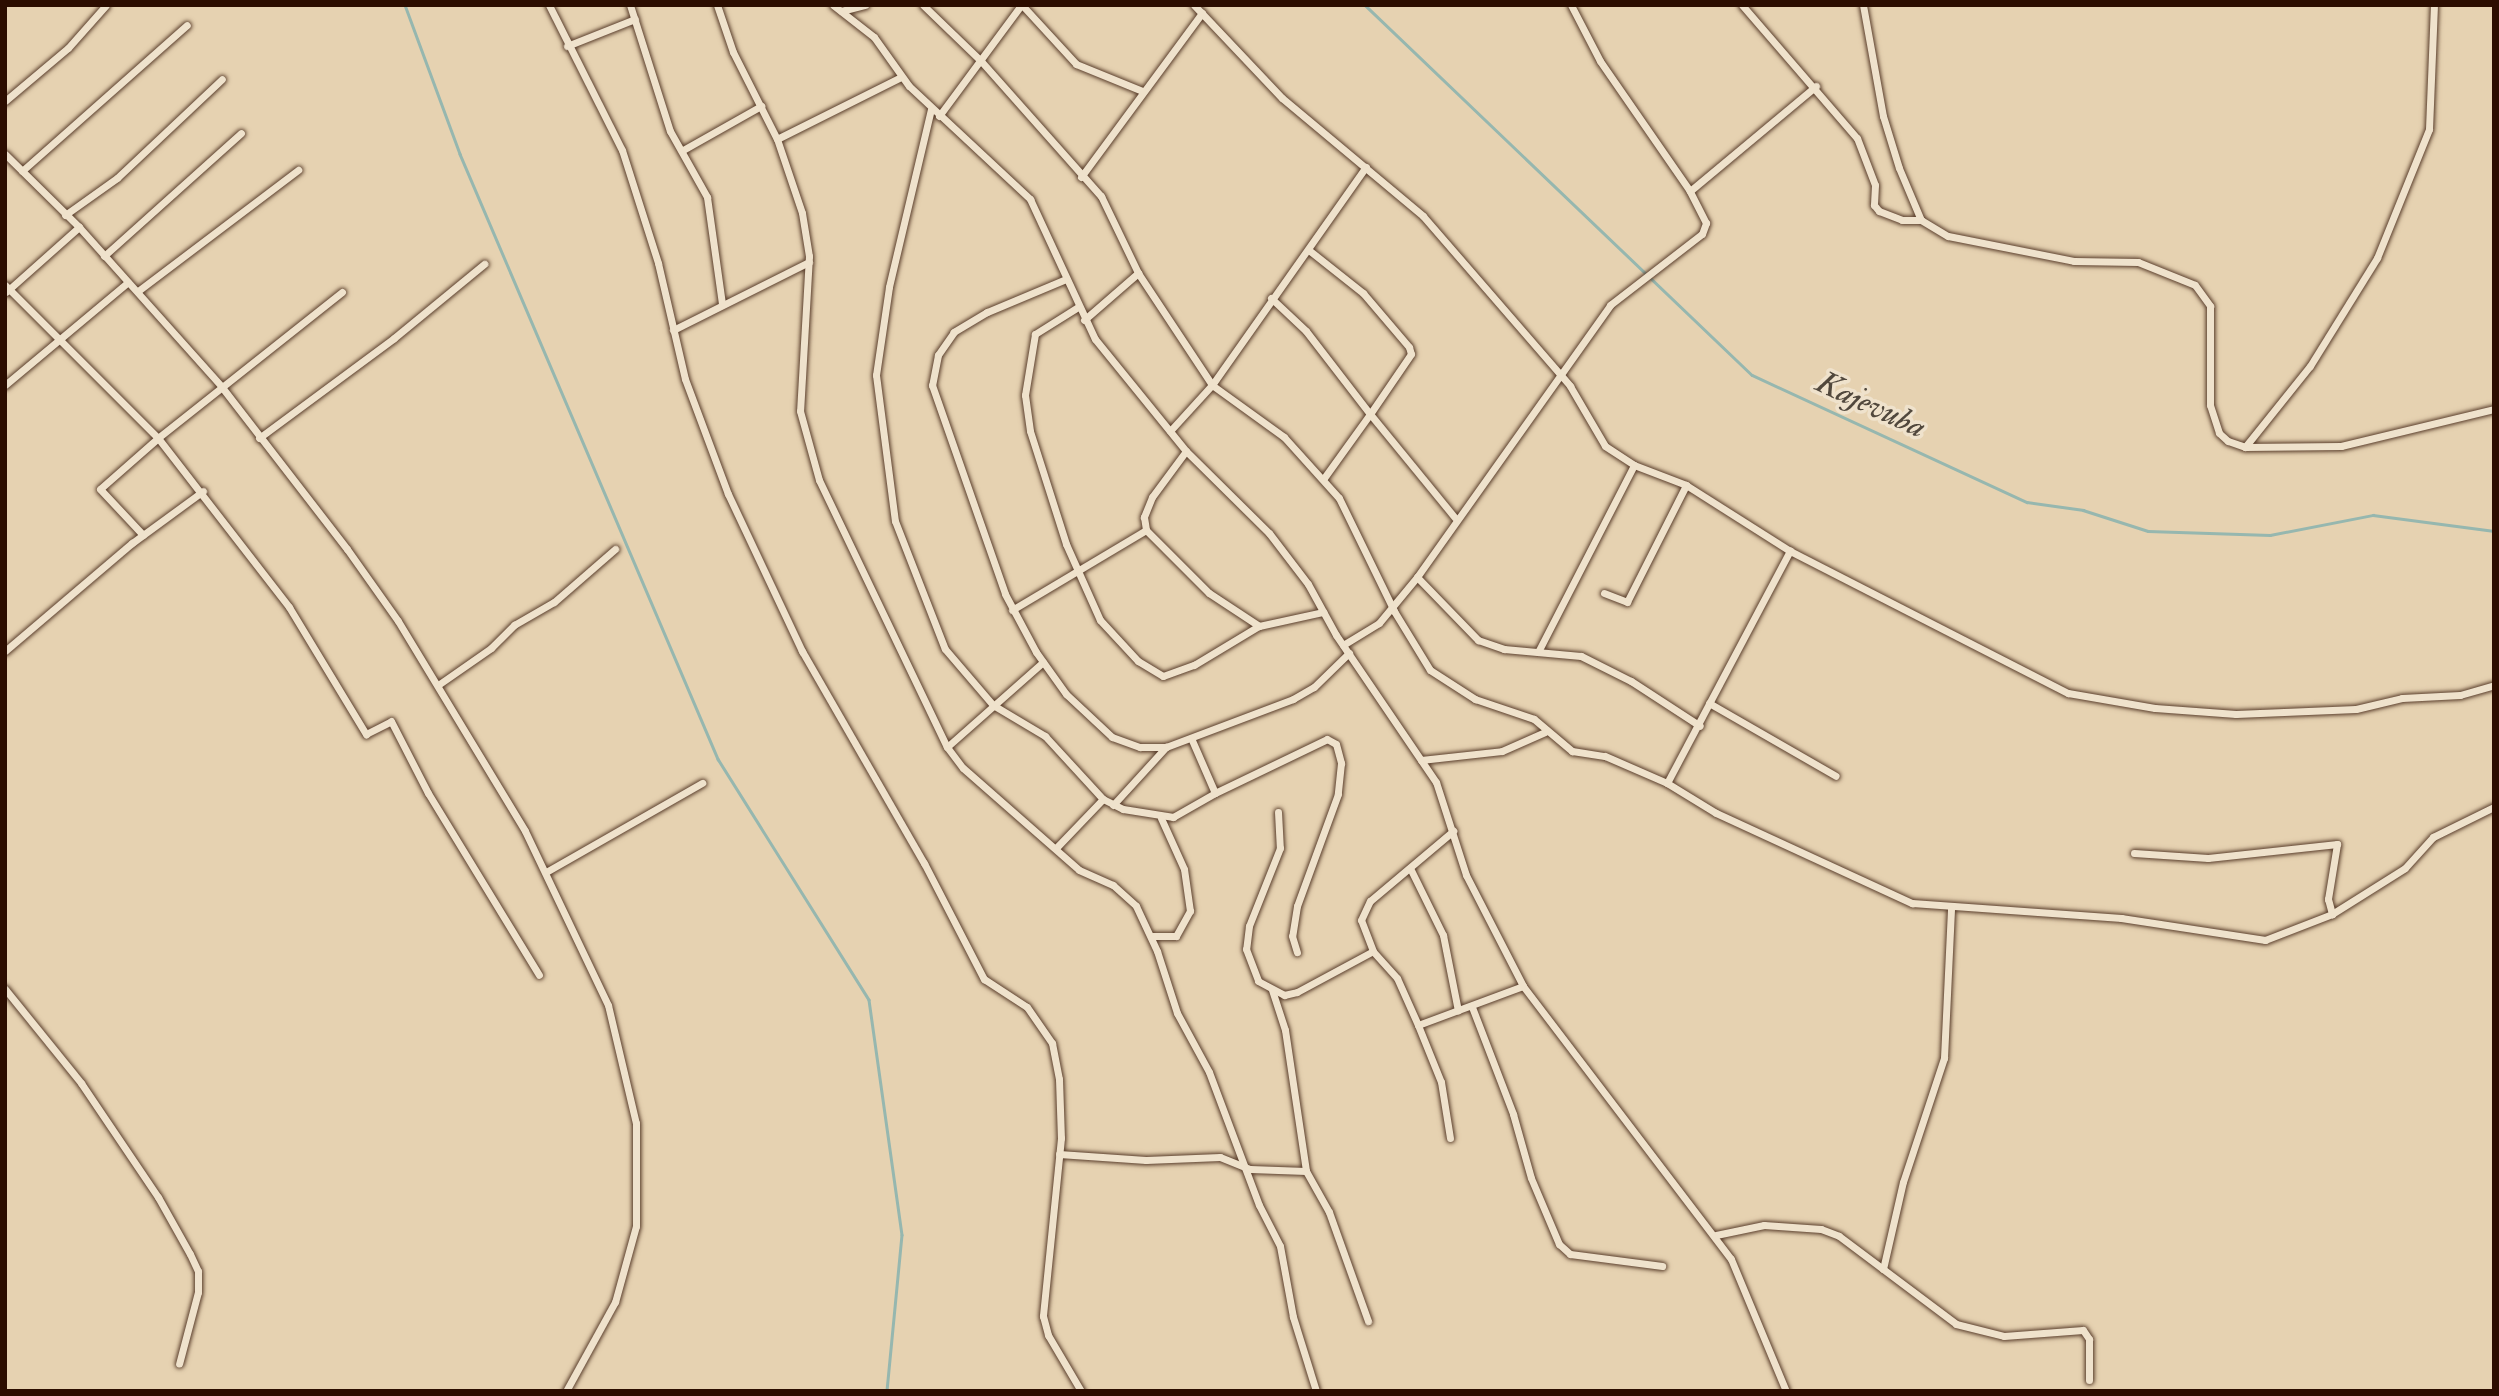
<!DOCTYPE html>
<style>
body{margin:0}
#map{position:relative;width:2499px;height:1396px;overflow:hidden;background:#e6d2b1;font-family:"IM FELL Double Pica",serif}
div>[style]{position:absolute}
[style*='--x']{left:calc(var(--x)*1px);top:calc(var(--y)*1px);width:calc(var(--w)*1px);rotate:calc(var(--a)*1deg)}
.stream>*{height:2.5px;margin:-1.25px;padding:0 1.25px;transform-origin:1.25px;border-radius:1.25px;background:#96b7af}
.roads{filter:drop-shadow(0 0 2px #5a3e2c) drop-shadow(0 0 2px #5a3e2c)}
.minor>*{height:7px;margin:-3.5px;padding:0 3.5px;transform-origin:3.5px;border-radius:3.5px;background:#efe2cc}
span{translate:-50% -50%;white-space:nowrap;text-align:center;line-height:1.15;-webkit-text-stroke:7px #efe2cc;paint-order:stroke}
.water-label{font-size:32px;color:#51483d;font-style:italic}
.frame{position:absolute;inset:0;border:7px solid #2c0d00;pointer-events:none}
</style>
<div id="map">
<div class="stream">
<div style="--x:405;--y:5;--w:159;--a:69.7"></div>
<div style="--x:460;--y:154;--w:658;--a:66.9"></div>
<div style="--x:718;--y:759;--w:284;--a:57.9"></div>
<div style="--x:869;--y:1000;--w:237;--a:82"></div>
<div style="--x:902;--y:1235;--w:157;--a:95.5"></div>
<div style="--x:1365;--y:5;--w:535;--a:43.71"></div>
<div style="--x:1752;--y:375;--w:303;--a:24.8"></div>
<div style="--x:2027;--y:502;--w:57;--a:8.1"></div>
<div style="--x:2083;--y:510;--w:68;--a:17.9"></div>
<div style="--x:2148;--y:531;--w:122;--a:1.9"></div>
<div style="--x:2270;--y:535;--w:105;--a:-11"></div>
<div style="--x:2373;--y:515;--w:122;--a:7.5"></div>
</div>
<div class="roads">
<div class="minor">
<div style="--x:549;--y:5;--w:162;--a:63.3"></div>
<div style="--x:622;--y:150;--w:119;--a:72.3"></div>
<div style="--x:658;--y:263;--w:119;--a:76.9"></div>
<div style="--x:685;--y:379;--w:123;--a:69.5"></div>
<div style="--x:728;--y:494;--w:174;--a:64.8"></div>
<div style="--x:802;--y:651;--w:245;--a:60.1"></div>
<div style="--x:924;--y:863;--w:131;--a:62.7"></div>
<div style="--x:984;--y:979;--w:51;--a:33.1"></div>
<div style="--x:1027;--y:1007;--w:44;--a:55.2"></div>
<div style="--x:1052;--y:1043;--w:37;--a:79"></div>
<div style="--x:1059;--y:1079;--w:59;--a:88.1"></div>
<div style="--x:1061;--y:1138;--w:179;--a:95.8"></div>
<div style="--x:1043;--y:1316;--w:20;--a:75"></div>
<div style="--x:1048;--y:1335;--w:65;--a:59.5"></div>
<div style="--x:630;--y:5;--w:132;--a:72.4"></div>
<div style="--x:670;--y:131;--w:76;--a:60.7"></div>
<div style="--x:707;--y:197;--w:108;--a:82"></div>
<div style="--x:717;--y:5;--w:50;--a:71.2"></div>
<div style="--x:733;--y:52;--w:97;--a:63.2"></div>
<div style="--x:777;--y:139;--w:78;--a:71.3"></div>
<div style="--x:802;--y:213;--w:44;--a:80.8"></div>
<div style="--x:809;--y:256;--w:155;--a:93.3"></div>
<div style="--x:800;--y:411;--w:72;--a:74.6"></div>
<div style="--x:819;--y:480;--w:296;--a:64.4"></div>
<div style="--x:947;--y:747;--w:26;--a:53"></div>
<div style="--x:963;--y:768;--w:154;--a:41.3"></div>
<div style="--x:1079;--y:870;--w:37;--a:24"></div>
<div style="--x:1113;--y:885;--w:31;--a:42"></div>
<div style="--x:1136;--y:906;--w:50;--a:65"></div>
<div style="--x:1157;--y:951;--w:65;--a:72.1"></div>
<div style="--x:1177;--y:1013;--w:67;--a:61.5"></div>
<div style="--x:1209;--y:1072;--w:142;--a:69.4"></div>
<div style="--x:1259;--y:1205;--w:46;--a:62.9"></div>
<div style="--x:1280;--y:1246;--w:72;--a:79.6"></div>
<div style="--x:1293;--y:1317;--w:77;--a:72.7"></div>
<div style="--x:833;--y:5;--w:52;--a:38"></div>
<div style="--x:874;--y:37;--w:60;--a:54.5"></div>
<div style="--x:909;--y:86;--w:166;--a:43"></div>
<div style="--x:1030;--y:199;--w:154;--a:65.1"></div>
<div style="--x:1095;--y:339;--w:144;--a:50.9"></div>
<div style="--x:1186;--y:451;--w:117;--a:44.7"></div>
<div style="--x:1269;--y:533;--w:64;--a:52.6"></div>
<div style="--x:1308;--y:584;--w:58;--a:61.2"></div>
<div style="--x:1336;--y:635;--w:178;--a:55.8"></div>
<div style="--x:1436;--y:782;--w:98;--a:72.1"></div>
<div style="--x:1466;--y:875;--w:125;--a:62.8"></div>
<div style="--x:1523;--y:986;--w:343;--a:52.7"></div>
<div style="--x:1731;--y:1259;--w:143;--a:67.4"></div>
<div style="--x:923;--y:5;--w:81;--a:44"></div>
<div style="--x:981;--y:61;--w:181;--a:48.4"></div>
<div style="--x:1101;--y:196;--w:85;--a:64.3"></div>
<div style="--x:1138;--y:273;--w:134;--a:56.5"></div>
<div style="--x:1212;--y:385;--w:89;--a:35.8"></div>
<div style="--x:1284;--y:437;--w:82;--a:48"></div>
<div style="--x:1339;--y:498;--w:126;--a:64"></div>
<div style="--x:1394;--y:611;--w:69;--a:58.6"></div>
<div style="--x:1430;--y:670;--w:54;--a:32.8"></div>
<div style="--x:1475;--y:699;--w:62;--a:18.7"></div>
<div style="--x:1534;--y:719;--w:50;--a:40.1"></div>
<div style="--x:1572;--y:751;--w:33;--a:9"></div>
<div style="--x:1605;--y:756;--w:68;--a:23.5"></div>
<div style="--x:1667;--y:783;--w:57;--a:31.5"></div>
<div style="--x:1716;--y:813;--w:216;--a:24.7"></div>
<div style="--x:1912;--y:903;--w:210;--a:4.1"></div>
<div style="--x:2121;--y:918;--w:146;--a:8.7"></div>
<div style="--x:2265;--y:940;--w:72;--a:-21.2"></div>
<div style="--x:2332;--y:914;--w:86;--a:-32.2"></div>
<div style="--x:2405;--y:868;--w:42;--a:-47.9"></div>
<div style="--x:2433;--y:837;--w:68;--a:-26.2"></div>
<div style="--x:1022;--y:5;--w:80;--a:47.5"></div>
<div style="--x:1076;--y:64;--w:71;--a:22.2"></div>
<div style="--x:1194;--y:5;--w:128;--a:46.6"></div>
<div style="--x:1282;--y:98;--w:184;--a:39.9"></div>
<div style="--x:1423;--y:216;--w:225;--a:49.1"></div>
<div style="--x:1570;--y:386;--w:69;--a:59.7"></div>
<div style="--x:1605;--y:446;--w:35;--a:33"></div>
<div style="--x:1634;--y:465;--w:56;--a:21"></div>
<div style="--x:1686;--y:485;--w:123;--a:32.4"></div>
<div style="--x:1790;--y:551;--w:312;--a:27.1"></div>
<div style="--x:2068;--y:693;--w:88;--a:9.8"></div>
<div style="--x:2155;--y:708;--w:81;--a:4.2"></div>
<div style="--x:2236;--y:714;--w:120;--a:-2.4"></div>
<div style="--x:2356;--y:709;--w:47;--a:-13.4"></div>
<div style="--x:2402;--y:698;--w:58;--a:-3"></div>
<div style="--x:2460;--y:695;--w:35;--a:-16"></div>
<div style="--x:1571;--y:5;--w:63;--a:62.6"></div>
<div style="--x:1600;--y:61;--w:158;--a:55.3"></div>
<div style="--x:1742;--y:5;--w:176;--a:49.2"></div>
<div style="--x:1857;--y:138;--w:50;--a:69"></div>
<div style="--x:1875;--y:185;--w:20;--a:93"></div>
<div style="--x:1874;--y:205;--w:8;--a:50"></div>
<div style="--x:1879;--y:211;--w:25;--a:21"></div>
<div style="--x:1902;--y:220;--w:19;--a:0"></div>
<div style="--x:1921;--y:220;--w:31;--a:31"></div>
<div style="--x:1948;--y:236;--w:128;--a:11.2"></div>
<div style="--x:2074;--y:261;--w:64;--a:0.9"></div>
<div style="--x:2138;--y:262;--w:61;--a:22"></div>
<div style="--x:2195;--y:285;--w:26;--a:54"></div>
<div style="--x:2210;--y:306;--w:99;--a:90"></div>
<div style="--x:2210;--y:405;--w:29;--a:72"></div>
<div style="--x:2219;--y:433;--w:12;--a:42"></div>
<div style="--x:2228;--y:441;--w:18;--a:19"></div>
<div style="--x:2245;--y:447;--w:96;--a:-0.6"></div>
<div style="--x:2341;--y:446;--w:157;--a:-13.6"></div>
<div style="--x:1863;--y:5;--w:113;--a:79.8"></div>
<div style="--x:1883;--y:116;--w:54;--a:72.9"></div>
<div style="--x:1899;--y:168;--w:56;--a:67.1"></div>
<div style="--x:841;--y:11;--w:25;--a:-14"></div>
<div style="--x:567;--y:46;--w:73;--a:-21.7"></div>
<div style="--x:5;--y:101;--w:82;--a:-40.1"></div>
<div style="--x:68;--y:48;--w:57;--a:-48.5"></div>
<div style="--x:931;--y:109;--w:183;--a:103.3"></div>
<div style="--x:889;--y:287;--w:89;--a:98.4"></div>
<div style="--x:876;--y:375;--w:147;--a:82.6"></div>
<div style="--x:895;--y:521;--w:137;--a:68.7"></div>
<div style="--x:945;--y:649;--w:74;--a:49.4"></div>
<div style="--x:993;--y:705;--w:61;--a:30.8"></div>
<div style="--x:1045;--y:736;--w:86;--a:47.4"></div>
<div style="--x:1103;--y:799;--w:22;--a:27"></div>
<div style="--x:1123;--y:809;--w:51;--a:9.1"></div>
<div style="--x:1173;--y:817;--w:48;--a:-29.7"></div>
<div style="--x:1215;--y:793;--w:58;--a:-113.5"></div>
<div style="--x:939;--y:116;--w:138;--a:-53.5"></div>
<div style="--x:777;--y:139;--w:139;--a:-26.6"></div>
<div style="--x:683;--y:150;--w:90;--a:-29.4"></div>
<div style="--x:5;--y:154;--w:104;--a:44.6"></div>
<div style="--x:79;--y:227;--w:213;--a:48.2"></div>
<div style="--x:221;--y:386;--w:206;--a:52.3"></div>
<div style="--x:347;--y:549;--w:88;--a:54.7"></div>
<div style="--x:398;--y:621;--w:245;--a:58.8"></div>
<div style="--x:525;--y:831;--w:193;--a:64.5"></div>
<div style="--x:608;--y:1005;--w:121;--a:76.7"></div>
<div style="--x:636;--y:1123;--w:103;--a:90"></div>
<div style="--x:636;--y:1226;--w:79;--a:105.4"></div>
<div style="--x:615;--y:1302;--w:102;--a:118.8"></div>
<div style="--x:22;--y:171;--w:220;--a:-41.5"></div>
<div style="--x:1081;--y:177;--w:204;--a:-53.6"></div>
<div style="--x:65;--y:215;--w:64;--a:-35.4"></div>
<div style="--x:117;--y:178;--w:144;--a:-43.3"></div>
<div style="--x:1310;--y:251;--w:68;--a:38.4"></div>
<div style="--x:1363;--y:293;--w:71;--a:49.6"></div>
<div style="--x:1409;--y:347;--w:7;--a:74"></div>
<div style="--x:1411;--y:354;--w:73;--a:124.3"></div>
<div style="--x:1370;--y:414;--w:134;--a:50.7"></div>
<div style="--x:104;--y:256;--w:184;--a:-41.9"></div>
<div style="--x:1066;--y:279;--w:86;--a:157.3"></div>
<div style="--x:987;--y:312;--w:39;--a:149"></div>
<div style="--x:954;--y:332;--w:28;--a:125"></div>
<div style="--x:938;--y:355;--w:31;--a:101"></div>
<div style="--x:932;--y:385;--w:221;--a:70.7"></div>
<div style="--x:1005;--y:594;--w:66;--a:61.9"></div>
<div style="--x:1036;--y:652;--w:52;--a:54.5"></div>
<div style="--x:1066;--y:694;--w:63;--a:43.1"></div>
<div style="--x:1112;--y:737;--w:30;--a:20"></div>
<div style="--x:1140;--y:747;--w:26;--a:0"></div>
<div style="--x:1166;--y:747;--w:136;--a:-20.7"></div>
<div style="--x:1293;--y:699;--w:24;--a:-30"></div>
<div style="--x:1314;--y:687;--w:49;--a:-44.2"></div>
<div style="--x:5;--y:285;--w:216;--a:45"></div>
<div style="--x:158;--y:438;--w:77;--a:138.7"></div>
<div style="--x:100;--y:489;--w:63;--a:46.9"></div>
<div style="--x:138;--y:291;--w:201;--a:-37.1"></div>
<div style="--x:6;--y:292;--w:98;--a:-41.7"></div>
<div style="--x:342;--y:292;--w:235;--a:141.6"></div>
<div style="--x:158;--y:438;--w:214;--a:52.2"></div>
<div style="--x:289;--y:607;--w:149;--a:58.8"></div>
<div style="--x:366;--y:734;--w:28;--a:-27"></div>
<div style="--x:391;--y:721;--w:81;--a:62.8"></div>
<div style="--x:428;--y:793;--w:213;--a:58.6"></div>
<div style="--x:1271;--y:298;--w:48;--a:43.3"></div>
<div style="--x:1306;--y:331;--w:105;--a:52.4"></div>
<div style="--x:1370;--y:414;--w:79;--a:125.7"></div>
<div style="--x:1078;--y:307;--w:51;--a:147.9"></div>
<div style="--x:1035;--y:334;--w:62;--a:99.3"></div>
<div style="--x:1025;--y:395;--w:36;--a:82"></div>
<div style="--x:1030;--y:431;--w:119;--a:72.3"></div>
<div style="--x:1066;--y:544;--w:83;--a:65.9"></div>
<div style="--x:1100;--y:620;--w:56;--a:47.2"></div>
<div style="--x:1138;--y:661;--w:29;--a:31"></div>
<div style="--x:1163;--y:676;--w:33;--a:-20"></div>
<div style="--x:1194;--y:665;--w:76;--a:-31"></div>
<div style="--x:1259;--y:626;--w:66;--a:-12.3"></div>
<div style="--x:1084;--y:320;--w:72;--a:-41"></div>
<div style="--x:673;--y:330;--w:152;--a:-26.6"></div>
<div style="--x:5;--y:385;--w:160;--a:-39.9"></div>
<div style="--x:1170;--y:431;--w:62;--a:-47.6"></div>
<div style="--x:1212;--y:385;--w:267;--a:-54.8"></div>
<div style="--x:259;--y:438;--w:168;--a:-36.5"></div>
<div style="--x:394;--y:338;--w:117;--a:-39.4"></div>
<div style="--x:2245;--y:447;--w:104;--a:-51.3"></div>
<div style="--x:2310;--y:366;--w:127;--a:-58.2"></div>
<div style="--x:2377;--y:258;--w:139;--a:-68"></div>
<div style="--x:2429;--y:129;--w:124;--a:-87.7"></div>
<div style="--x:1186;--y:451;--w:57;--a:126.5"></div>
<div style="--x:1152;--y:497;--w:22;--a:112"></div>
<div style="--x:1144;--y:517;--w:13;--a:81"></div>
<div style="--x:1146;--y:530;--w:89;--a:45"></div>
<div style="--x:1209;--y:593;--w:60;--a:33.4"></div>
<div style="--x:1417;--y:577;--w:88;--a:45.9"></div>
<div style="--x:1478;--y:640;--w:28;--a:19"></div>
<div style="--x:1504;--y:649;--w:77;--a:5.2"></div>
<div style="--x:1581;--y:656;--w:56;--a:26.6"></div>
<div style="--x:1631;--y:681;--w:82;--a:33.1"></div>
<div style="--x:1604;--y:593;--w:25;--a:21"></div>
<div style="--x:1627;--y:602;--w:131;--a:-63.2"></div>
<div style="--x:1012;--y:610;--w:156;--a:-30.8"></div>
<div style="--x:1343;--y:645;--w:42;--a:-31.4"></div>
<div style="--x:1379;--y:623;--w:60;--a:-50.4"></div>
<div style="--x:1417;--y:577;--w:334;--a:-54.6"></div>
<div style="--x:1610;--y:305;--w:116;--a:-37.7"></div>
<div style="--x:1702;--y:234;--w:12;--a:-70"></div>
<div style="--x:1706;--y:223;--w:36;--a:-117"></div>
<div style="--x:1690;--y:191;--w:164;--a:-39.8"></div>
<div style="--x:1539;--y:650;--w:208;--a:-62.8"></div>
<div style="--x:5;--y:651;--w:167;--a:-40.4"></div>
<div style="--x:132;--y:543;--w:88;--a:-36.2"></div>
<div style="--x:438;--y:685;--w:65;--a:-34.9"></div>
<div style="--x:491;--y:648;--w:33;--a:-45"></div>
<div style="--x:514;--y:625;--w:46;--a:-29.9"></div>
<div style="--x:554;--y:602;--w:81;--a:-41"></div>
<div style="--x:1709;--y:703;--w:146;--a:29.9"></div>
<div style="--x:947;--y:747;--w:128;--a:-41.5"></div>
<div style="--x:1421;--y:760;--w:81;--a:-6.3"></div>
<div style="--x:1502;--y:751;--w:47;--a:-23.8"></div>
<div style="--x:1667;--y:783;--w:263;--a:-62.1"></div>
<div style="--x:1215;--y:793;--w:124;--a:-25.7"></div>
<div style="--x:1327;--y:739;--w:10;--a:29"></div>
<div style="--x:1336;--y:744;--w:20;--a:75"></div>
<div style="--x:1341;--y:763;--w:31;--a:96"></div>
<div style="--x:1338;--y:794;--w:119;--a:110.1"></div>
<div style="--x:1297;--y:906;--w:30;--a:99"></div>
<div style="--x:1292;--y:936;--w:17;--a:73"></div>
<div style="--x:1113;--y:805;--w:79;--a:-47.6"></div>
<div style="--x:1278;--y:812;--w:36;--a:87"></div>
<div style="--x:1280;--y:848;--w:84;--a:111.7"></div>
<div style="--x:1249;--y:926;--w:23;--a:97"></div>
<div style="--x:1246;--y:949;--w:34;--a:69"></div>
<div style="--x:1258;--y:981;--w:30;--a:28"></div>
<div style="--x:1284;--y:995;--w:13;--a:-13"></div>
<div style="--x:1297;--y:992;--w:86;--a:-28.3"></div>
<div style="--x:1056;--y:848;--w:68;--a:-46.2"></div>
<div style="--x:2134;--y:853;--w:74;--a:3.9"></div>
<div style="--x:2208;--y:858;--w:130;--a:-6.2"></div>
<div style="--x:2337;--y:844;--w:56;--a:99.3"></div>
<div style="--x:2328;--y:899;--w:16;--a:75"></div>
<div style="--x:1410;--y:868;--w:75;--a:63.8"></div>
<div style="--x:1443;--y:935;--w:77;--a:78.8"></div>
<div style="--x:546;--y:872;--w:180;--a:-29.7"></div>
<div style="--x:1151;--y:936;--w:25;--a:0"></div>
<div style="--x:1176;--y:936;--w:29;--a:-61"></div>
<div style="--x:1190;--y:911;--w:42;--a:-98.1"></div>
<div style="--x:1184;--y:869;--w:56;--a:-114.3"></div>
<div style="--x:5;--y:989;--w:121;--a:51"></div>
<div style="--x:81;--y:1083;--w:138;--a:56"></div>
<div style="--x:158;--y:1197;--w:65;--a:60.7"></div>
<div style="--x:190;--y:1254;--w:19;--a:65"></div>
<div style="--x:198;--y:1271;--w:21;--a:90"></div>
<div style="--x:198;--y:1292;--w:74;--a:104.8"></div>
<div style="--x:1272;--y:990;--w:42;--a:72"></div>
<div style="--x:1285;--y:1030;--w:143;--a:81.5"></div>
<div style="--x:1306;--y:1171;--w:47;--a:60.7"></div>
<div style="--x:1329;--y:1212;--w:116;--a:70.3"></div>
<div style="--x:1472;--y:1007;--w:115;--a:69"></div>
<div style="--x:1513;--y:1114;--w:66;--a:74.3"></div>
<div style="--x:1531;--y:1178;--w:72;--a:67"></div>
<div style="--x:1559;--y:1244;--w:15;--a:42"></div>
<div style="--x:1570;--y:1254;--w:93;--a:7.4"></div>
<div style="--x:1418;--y:1025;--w:112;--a:-20.4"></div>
<div style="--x:1450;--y:1138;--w:57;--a:-99.1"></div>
<div style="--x:1441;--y:1082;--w:61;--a:-112"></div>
<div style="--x:1418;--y:1025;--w:51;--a:-114.1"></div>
<div style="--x:1397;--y:978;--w:36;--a:-132"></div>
<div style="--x:1373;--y:951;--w:33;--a:-111"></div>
<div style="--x:1361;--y:920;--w:21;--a:-65"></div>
<div style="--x:1370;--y:901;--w:109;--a:-40.1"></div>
<div style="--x:1059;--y:1154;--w:87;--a:3.9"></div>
<div style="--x:1146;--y:1160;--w:74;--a:-2.3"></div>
<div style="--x:1220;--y:1157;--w:32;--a:22"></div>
<div style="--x:1250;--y:1169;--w:56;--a:2"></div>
<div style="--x:1716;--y:1235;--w:49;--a:-11.8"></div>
<div style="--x:1764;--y:1225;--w:57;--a:4"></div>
<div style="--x:1821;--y:1229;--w:19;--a:21"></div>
<div style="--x:1839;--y:1236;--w:146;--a:36.9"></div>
<div style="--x:1956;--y:1324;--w:49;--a:14"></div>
<div style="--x:2004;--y:1336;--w:79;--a:-4.3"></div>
<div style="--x:2083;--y:1330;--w:11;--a:56"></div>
<div style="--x:2089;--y:1339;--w:41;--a:90"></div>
<div style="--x:1883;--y:1269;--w:89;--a:-77.1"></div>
<div style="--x:1903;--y:1182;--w:131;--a:-71.7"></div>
<div style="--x:1944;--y:1058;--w:151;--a:-87.3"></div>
</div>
</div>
<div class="water-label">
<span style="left:1871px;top:405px;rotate:25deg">Kajevuba</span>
</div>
<div class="frame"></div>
</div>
